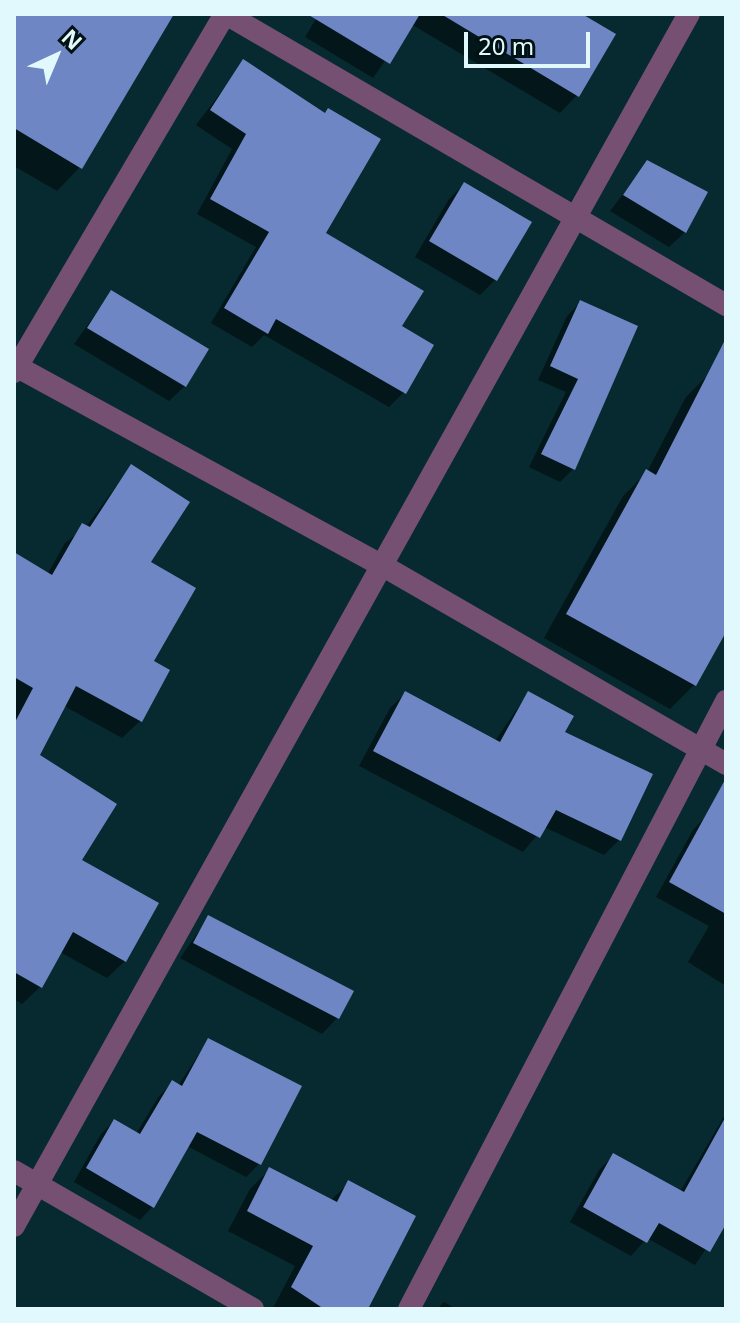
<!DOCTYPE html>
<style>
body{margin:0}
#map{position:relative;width:740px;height:1323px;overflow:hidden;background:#062a2f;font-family:"Noto Sans",sans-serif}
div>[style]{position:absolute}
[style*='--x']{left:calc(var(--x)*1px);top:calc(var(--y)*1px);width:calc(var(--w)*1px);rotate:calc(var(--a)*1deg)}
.shadow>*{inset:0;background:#0007}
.building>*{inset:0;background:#6f86c5}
.minor>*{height:22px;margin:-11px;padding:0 11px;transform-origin:11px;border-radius:11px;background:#755073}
span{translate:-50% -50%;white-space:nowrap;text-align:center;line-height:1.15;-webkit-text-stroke:7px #011114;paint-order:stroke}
.frame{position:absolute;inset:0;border:16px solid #e1f9fd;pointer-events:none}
.north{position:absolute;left:16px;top:16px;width:80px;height:80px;-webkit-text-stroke:6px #011114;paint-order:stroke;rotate:44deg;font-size:22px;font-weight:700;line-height:32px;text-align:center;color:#e1f9fd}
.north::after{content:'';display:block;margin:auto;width:28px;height:36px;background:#e1f9fd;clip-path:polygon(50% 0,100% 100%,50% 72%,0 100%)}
.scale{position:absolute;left:464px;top:32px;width:126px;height:36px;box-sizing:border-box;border:4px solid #e1f9fd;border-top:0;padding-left:10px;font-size:24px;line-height:28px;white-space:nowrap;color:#e1f9fd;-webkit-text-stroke:6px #011114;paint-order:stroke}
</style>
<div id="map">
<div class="shadow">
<div style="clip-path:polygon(14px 14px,171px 14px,80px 167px,57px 191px,14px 166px)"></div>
<div style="clip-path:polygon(319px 14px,578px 14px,577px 95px,560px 113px,411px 24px,373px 78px,305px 37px)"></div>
<div style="clip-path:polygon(244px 62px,323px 233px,400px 327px,404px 392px,389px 407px,264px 335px,252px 347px,211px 323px,256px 247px,197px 214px,232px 149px,196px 125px)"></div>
<div style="clip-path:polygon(648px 162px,685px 232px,669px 247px,610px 211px)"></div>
<div style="clip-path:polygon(464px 184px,529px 223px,495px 280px,480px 295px,415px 257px,449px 199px)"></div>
<div style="clip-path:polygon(111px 292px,185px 386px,169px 401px,74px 344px)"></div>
<div style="clip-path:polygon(581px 302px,636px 327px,573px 469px,560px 482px,529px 467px,566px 392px,538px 380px,567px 316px)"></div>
<div style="clip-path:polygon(710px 373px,726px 382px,726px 627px,694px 685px,670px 709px,544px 638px,623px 496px,647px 472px,686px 397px)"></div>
<div style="clip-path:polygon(131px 466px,148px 563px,151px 662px,140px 721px,122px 738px,64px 706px,37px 756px,125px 961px,107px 978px,60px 952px,40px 987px,22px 1004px,14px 999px,14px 554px,47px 575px,65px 543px,86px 527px)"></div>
<div style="clip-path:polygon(406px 693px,495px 741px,528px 693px,562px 733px,619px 840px,604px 855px,544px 827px,523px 852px,359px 766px,390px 708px)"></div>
<div style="clip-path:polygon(707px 815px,726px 827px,726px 986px,688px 962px,709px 926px,656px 897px,693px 830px)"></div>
<div style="clip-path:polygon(208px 918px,351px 992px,337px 1018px,322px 1034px,180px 958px)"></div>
<div style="clip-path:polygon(208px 1040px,299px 1087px,259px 1164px,246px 1177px,187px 1146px,153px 1206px,140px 1220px,74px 1182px,101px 1134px,114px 1121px,136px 1134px,159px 1096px,172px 1083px,178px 1086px)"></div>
<div style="clip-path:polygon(726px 1113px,726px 1219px,695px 1265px,647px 1238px,631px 1256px,570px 1222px,599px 1170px,614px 1155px,680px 1192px)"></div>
<div style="clip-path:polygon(270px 1169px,330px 1201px,349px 1183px,366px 1309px,273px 1308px,295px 1266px,228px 1231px,250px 1189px)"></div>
<div style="clip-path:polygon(444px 1302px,456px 1309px,437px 1309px)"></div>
</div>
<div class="building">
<div style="clip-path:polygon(14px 14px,174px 14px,82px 169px,14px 128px)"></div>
<div style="clip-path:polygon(307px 14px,420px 14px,390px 64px)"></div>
<div style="clip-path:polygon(441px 14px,582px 14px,616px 34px,579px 97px)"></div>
<div style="clip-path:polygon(243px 59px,325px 113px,328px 108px,381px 139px,326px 233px,424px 291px,402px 326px,434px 345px,406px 394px,276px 319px,268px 334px,224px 308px,269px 232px,210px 199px,246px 134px,210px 110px)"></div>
<div style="clip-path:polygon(647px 160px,708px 192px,686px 233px,623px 195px)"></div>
<div style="clip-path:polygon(464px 182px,532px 222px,497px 281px,429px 241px)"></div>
<div style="clip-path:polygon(111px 290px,209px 349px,186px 387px,87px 328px)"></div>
<div style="clip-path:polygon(580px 300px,638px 326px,575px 470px,541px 454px,578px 379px,550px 366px)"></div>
<div style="clip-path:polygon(726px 338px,726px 632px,696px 686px,566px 614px,646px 469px,656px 475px)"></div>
<div style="clip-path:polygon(131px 464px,190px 502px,151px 562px,196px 588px,154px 661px,170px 670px,142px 722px,76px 686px,40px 755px,117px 804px,82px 860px,159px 903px,126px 962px,73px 932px,42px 988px,14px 972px,14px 724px,33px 688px,14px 677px,14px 552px,52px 575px,82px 523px,90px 527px)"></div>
<div style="clip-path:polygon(405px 691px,500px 742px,528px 691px,574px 716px,565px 732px,653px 774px,621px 841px,556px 810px,540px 838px,373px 751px)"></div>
<div style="clip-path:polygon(726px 778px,726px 914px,669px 882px)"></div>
<div style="clip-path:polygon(208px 915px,354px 991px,339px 1019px,193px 943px)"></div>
<div style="clip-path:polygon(208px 1038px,302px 1086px,261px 1165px,197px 1132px,154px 1208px,86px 1168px,114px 1119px,140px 1134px,172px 1080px,182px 1086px)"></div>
<div style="clip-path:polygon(726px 1116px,726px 1224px,710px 1252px,659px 1223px,647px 1243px,583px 1207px,613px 1153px,684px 1192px)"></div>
<div style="clip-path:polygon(269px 1167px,337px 1202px,348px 1180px,416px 1216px,368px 1309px,324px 1309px,291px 1287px,313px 1246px,247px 1211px)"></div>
</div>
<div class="minor">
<div style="--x:226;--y:14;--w:579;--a:30.2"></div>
<div style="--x:14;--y:365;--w:422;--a:28.6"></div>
<div style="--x:385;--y:567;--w:394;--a:30"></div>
<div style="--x:14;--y:372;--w:416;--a:-59.5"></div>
<div style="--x:14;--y:1171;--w:276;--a:30"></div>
<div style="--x:14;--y:1226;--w:1387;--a:-60.89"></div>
<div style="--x:409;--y:1309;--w:686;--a:-62.46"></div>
</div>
<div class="frame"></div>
<div class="north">N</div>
<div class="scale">20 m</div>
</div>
